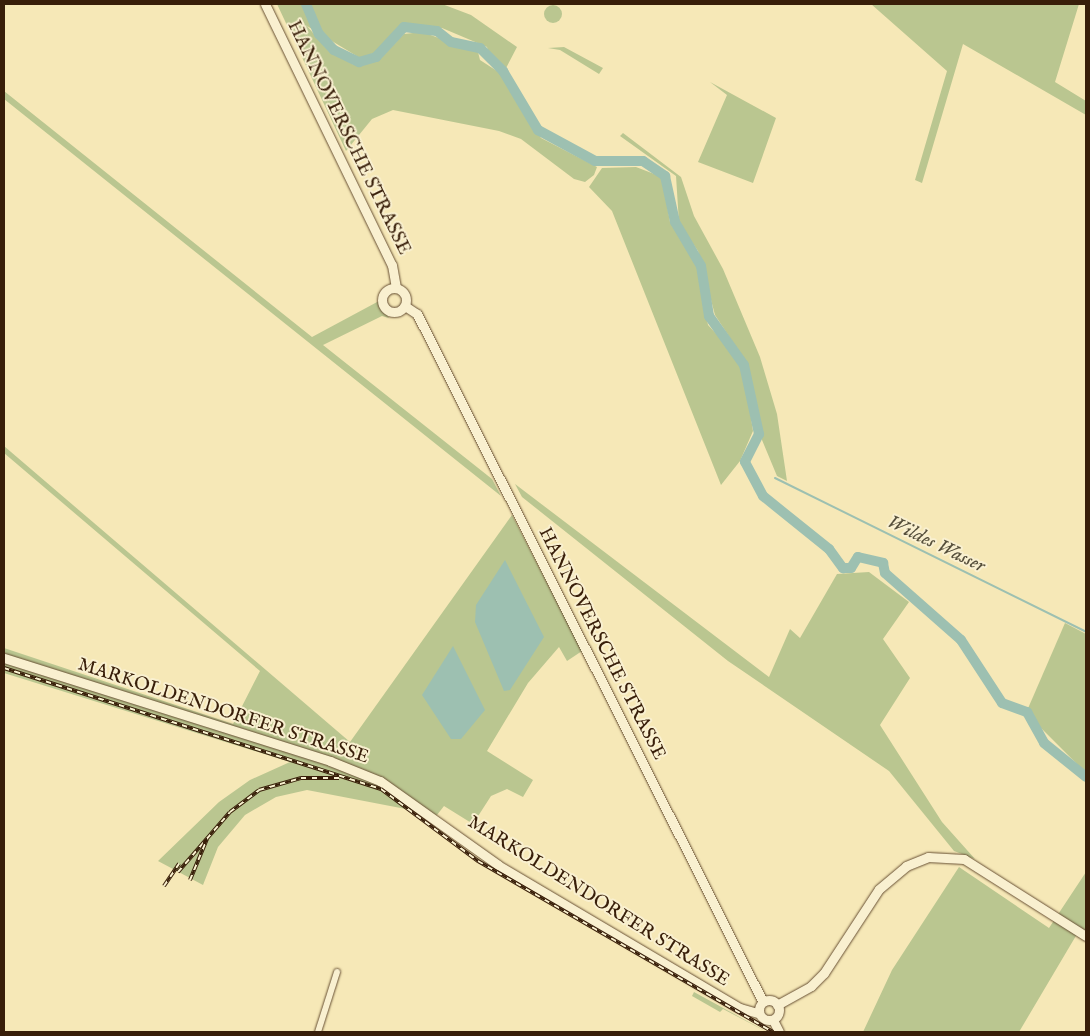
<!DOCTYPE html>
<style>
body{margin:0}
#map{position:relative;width:1090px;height:1036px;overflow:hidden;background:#f6e8b7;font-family:"IM FELL English",serif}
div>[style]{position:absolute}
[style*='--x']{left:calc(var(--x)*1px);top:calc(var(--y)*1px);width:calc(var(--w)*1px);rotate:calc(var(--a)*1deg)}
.green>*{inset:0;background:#bac690}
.round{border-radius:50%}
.water>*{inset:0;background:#9dc0b1}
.stream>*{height:2px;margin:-1px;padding:0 1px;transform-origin:1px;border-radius:1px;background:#9dc0b1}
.river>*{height:10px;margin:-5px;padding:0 5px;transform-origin:5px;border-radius:5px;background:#9dc0b1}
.roads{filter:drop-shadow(0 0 1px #685034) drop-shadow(0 0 1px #685034)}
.street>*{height:6px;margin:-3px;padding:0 3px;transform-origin:3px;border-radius:3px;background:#f9f0d0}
.secondary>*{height:9px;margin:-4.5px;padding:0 4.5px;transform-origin:4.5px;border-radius:4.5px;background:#f9f0d0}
.secondary>.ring{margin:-4.5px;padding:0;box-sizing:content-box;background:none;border:9px solid #f9f0d0;border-radius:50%}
.rail>*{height:4px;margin-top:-2px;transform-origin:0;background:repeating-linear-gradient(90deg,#f9f0d0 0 5.5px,#381e09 0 11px);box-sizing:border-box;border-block:1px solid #381e09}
span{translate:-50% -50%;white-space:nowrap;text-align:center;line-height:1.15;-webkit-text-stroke:4px #f9f0d0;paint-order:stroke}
.street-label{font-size:19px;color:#381e09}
.water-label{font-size:20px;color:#564f3b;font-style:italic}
.frame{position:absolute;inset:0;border:5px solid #381e09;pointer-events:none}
</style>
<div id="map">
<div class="green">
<div style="clip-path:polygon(277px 4px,442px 4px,471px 15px,517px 47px,505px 70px,490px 58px,487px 47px,442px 28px,403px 25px,374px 53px,360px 58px,307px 26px,326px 48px,354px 65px,378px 61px,404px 34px,422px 32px,478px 52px,480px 60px,500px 73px,541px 138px,597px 167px,594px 175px,585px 182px,574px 179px,521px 139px,499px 131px,393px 110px,372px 119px,346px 151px)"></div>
<div style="clip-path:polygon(871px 4px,1079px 4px,1055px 82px,1086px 101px,1086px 115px,963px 44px,922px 183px,915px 180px,947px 71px)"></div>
<div class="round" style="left:544px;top:5px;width:18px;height:18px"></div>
<div style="clip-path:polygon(564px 47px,603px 68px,599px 74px,560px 50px,548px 48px)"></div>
<div style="clip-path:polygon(710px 82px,776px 118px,753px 183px,698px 162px,727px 95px)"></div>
<div style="clip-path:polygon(4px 91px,312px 337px,379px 301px,389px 318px,382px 316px,323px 345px,492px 479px,501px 496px,4px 99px)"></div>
<div style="clip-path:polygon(623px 133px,681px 177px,694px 216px,723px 269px,760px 357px,777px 414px,787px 481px,777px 476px,762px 440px,744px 359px,715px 315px,698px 251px,679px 223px,676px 176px,620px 136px)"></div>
<div style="clip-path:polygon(636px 167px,662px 177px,670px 222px,696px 263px,708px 325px,735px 354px,744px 373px,753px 431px,740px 461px,721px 485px,612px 211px,589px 187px,602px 168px)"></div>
<div style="clip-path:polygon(4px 446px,350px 742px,512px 515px,582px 651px,567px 661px,559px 647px,528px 683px,487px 751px,533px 780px,523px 797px,507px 789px,491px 796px,473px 824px,444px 806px,437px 815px,307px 790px,276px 797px,245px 815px,218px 847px,203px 885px,158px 861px,219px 802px,250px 780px,290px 762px,4px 673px,4px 648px,233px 724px,260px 671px,4px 453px)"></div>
<div style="clip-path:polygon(515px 484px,769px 677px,790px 629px,800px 638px,837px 574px,869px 572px,909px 602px,883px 639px,910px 678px,880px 725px,942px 822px,975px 859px,954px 851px,889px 771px,728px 661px,522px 497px)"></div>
<div style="clip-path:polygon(1065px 623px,1086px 634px,1086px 773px,1026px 713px)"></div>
<div style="clip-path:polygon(959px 867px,1049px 928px,1086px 872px,1086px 933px,1080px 929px,1019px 1032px,863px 1032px,892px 970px)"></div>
<div style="clip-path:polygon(694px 992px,767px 1032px,723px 1009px,720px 1012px,692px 996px)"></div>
</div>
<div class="water">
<div style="clip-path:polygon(505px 560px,544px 637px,510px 690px,504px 691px,475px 622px,476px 605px)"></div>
<div style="clip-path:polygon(453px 646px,485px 710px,461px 739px,451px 739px,422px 695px)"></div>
</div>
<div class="stream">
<div style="--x:775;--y:478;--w:347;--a:26.3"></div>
</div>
<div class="river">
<div style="--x:306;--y:4;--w:33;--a:67"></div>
<div style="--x:319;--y:34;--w:22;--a:47"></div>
<div style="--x:334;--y:50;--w:28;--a:26"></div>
<div style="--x:359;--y:62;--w:18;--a:-16"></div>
<div style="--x:376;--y:57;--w:41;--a:-47"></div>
<div style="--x:404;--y:27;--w:33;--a:7"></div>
<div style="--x:437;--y:31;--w:18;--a:38"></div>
<div style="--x:451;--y:42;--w:30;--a:12"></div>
<div style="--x:480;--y:48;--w:33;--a:45"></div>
<div style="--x:503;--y:71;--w:69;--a:59.3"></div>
<div style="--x:538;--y:130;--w:65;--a:28.5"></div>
<div style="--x:595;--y:161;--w:48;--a:0"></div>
<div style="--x:643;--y:161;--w:27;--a:34"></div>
<div style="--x:665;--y:176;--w:47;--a:77.7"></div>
<div style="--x:675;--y:222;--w:51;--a:59.4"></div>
<div style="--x:701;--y:266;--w:51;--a:80.9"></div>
<div style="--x:709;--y:316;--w:60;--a:54.5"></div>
<div style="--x:744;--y:365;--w:71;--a:77.7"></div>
<div style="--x:759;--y:434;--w:31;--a:117"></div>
<div style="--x:745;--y:462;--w:38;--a:62"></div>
<div style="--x:763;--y:496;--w:85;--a:38.8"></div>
<div style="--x:829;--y:549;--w:24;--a:54"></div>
<div style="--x:843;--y:568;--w:8;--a:0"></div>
<div style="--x:851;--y:568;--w:13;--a:-58"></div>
<div style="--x:858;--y:557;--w:26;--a:13"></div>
<div style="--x:883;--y:563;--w:10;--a:79"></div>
<div style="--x:885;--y:573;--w:101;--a:41.4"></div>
<div style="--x:961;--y:640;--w:75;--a:56.9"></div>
<div style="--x:1002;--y:703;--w:27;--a:20"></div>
<div style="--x:1027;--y:712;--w:35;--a:61"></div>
<div style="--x:1044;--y:743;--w:54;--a:39"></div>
</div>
<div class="roads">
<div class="street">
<div style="--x:318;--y:1032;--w:63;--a:-72.4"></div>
</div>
<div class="secondary">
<div style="--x:265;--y:4;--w:290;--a:64.1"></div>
<div style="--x:392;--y:265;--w:23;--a:80"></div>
<div class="ring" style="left:382px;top:288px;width:15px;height:15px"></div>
<div style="--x:405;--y:306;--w:14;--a:34"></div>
<div style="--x:417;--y:314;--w:770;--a:63.3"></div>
<div style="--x:4;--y:658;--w:342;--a:17.5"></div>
<div style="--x:330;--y:761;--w:54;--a:21.8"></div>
<div style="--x:380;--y:781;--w:145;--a:35.4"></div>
<div style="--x:498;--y:865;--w:281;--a:30.6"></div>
<div style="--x:740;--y:1008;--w:19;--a:16"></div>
<div class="ring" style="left:759px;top:1000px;width:11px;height:11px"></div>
<div style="--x:777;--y:1005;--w:39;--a:-29"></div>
<div style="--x:811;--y:986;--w:18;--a:-45"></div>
<div style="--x:824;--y:973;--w:100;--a:-56.8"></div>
<div style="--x:879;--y:889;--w:35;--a:-40"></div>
<div style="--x:906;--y:866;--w:24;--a:-22"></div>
<div style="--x:928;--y:857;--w:36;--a:3"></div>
<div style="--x:964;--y:859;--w:144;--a:32.3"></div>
<div style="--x:773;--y:1020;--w:13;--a:63"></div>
</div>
</div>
<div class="rail">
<div style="--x:4;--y:668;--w:396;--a:17.8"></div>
<div style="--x:381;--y:789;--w:121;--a:36.6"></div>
<div style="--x:478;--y:861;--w:341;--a:30.1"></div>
<div style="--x:178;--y:872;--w:79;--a:-49.1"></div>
<div style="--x:230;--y:812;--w:36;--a:-37"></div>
<div style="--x:259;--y:790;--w:44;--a:-15.9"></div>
<div style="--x:301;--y:778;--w:38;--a:0"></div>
<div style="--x:190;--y:880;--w:44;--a:-67.5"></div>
<div style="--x:164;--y:886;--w:27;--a:-56"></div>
</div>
<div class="street-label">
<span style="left:348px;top:138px;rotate:64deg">HANNOVERSCHE STRASSE</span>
<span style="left:601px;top:644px;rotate:63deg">HANNOVERSCHE STRASSE</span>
<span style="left:223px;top:712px;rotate:18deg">MARKOLDENDORFER STRASSE</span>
<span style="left:598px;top:902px;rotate:32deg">MARKOLDENDORFER STRASSE</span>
</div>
<div class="water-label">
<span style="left:936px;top:544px;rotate:26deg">Wildes Wasser</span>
</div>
<div class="frame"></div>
</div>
